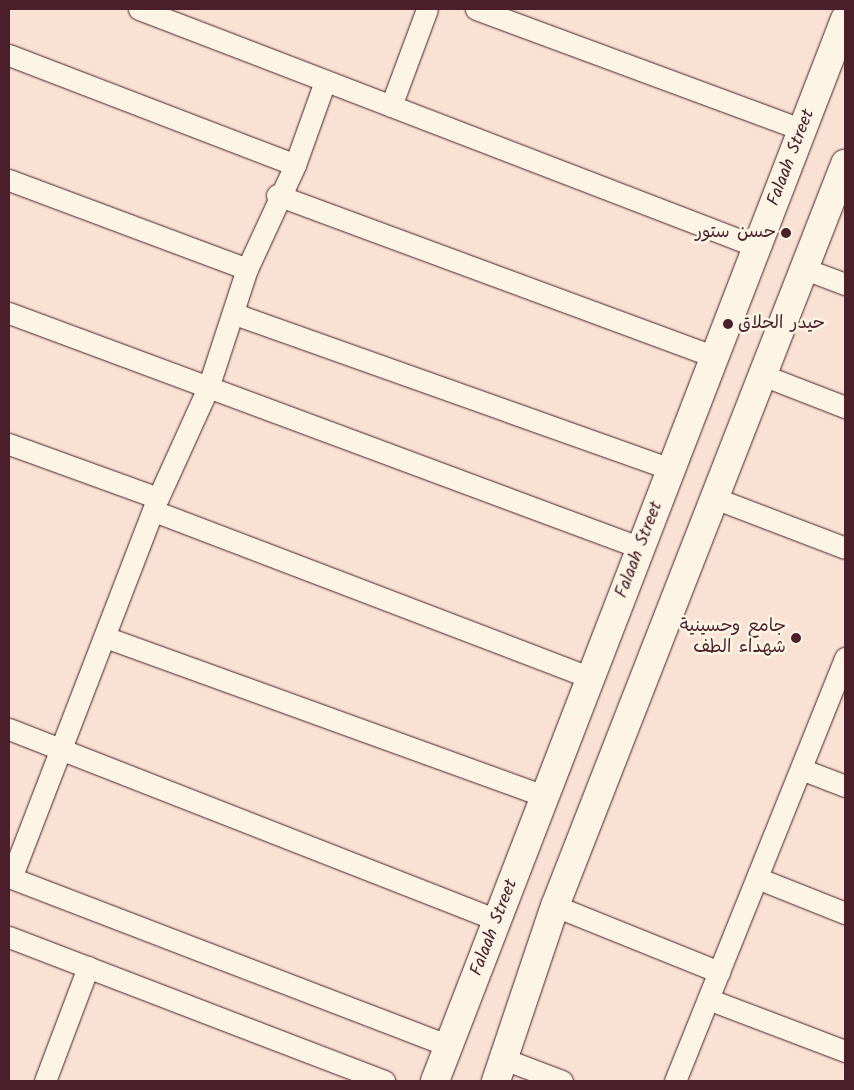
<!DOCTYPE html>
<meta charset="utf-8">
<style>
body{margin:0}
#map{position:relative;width:854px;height:1090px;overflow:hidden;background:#f9e2d3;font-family:Kalam,"Playpen Sans Arabic",sans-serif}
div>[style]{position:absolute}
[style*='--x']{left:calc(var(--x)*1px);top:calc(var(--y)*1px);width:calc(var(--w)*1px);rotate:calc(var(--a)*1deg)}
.roads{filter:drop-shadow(0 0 1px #4a1f2b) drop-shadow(0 0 1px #4a1f2b)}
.minor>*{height:21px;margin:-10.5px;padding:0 10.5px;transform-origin:10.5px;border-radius:10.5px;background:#fcf5e5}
.major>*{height:28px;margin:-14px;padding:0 14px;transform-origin:14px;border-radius:14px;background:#fcf5e5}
.dots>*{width:14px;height:14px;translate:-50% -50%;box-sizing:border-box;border:2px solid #fcf5e5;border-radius:50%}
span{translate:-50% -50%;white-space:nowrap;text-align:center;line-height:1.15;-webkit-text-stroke:5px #fcf5e5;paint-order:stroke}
.street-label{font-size:18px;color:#4a1f2b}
.poi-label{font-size:18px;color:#4a1f2b}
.right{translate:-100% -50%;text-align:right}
.left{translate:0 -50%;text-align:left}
.frame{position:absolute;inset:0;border:10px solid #4a1f2b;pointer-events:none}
</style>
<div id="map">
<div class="roads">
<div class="minor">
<div style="--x:139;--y:9;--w:663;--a:21.03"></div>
<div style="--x:476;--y:9;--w:349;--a:20.3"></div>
<div style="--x:9;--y:55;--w:306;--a:21"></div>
<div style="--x:391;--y:106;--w:103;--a:-69.6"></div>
<div style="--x:9;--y:180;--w:254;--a:20.5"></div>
<div style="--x:277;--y:195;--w:469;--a:20.3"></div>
<div style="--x:805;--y:269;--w:43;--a:20.6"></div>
<div style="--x:9;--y:313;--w:674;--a:20.4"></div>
<div style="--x:235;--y:314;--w:462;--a:19.6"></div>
<div style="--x:765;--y:376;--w:86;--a:21.2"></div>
<div style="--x:9;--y:444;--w:158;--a:19.9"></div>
<div style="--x:717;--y:499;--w:137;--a:20.9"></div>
<div style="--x:154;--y:511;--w:468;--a:20.9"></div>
<div style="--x:105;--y:637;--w:468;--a:19.9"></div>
<div style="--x:9;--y:729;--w:524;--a:21.38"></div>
<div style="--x:801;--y:769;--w:47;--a:21.1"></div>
<div style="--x:9;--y:877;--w:472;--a:21"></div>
<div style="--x:11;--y:878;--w:407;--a:-68.9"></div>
<div style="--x:158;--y:498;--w:121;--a:-65.6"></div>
<div style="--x:208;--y:388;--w:125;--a:-71.9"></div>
<div style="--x:247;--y:269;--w:115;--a:-65.2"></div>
<div style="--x:295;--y:165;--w:89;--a:-70.3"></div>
<div style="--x:757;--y:878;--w:95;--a:21.7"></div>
<div style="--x:555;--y:906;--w:177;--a:21.9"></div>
<div style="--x:9;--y:937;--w:402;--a:21"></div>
<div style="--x:708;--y:999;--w:147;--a:20.8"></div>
<div style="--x:504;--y:1059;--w:62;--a:20.8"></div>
<div style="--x:45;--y:1081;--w:122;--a:-69.3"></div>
<div style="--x:675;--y:1081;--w:456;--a:-68.1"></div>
</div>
<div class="major">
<div style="--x:435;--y:1081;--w:1138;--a:-68.89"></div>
<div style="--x:496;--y:1081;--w:185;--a:-71.4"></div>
<div style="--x:555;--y:906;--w:797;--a:-68.65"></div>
</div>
</div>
<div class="dots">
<div style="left:786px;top:233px;background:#4a1f2b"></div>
<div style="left:728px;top:324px;background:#4a1f2b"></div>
<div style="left:796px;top:638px;background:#4a1f2b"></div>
</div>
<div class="street-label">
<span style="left:792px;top:158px;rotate:-69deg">Falaah Street</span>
<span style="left:640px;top:550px;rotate:-69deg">Falaah Street</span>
<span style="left:495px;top:928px;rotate:-69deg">Falaah Street</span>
</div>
<div class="poi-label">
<span class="right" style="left:776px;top:233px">حسن ستور</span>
<span class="left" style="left:738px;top:324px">حيدر الحلاق</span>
<span class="right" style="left:786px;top:638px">جامع وحسينية<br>شهداء الطف</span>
</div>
<div class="frame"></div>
</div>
